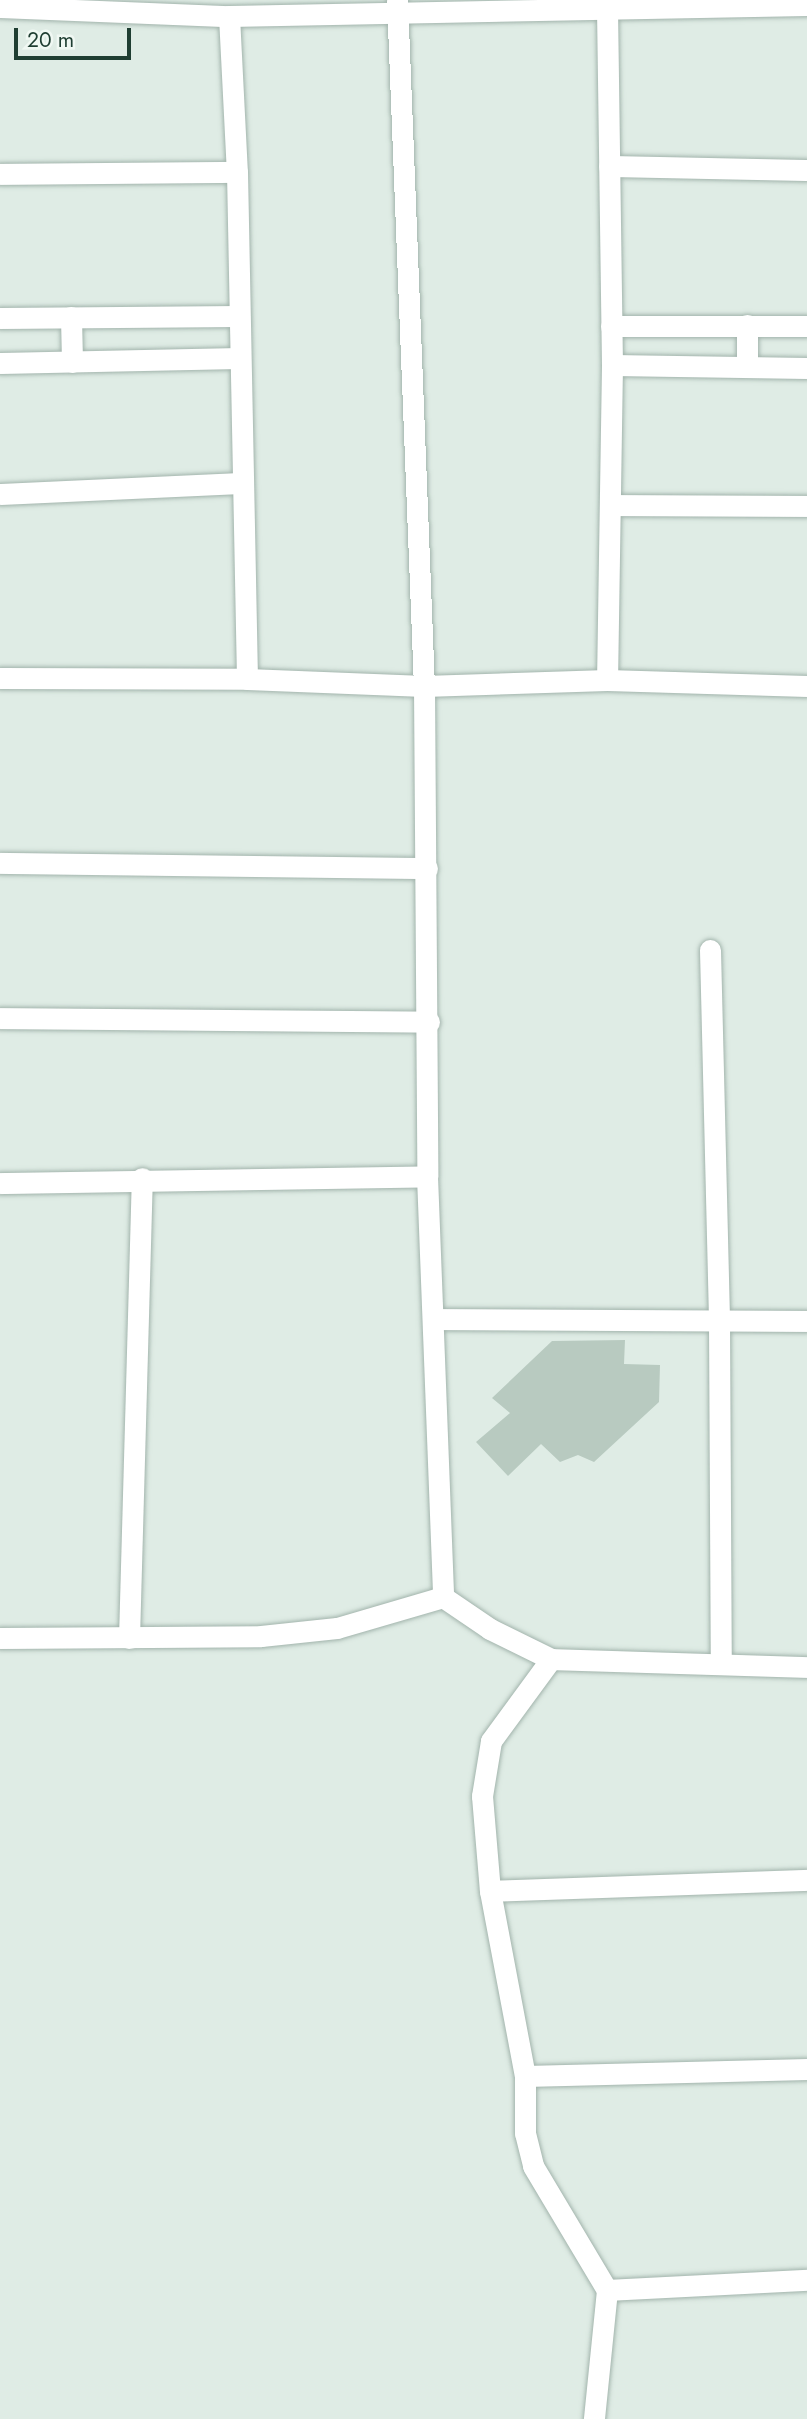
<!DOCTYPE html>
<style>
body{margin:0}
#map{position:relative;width:807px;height:2419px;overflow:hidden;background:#dfece5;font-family:Jost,sans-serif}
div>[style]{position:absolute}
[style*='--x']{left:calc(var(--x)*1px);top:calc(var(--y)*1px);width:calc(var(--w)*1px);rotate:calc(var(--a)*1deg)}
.building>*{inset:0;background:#b8cac0}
.roads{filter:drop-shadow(0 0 2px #a2b4ac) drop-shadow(0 0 2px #a2b4ac)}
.minor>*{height:21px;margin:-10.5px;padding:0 10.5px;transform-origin:10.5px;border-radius:10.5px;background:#fff}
span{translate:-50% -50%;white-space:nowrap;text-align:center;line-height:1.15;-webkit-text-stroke:5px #f0f8f3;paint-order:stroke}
.scale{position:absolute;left:14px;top:28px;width:117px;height:32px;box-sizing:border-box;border:4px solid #1f3e32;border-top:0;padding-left:9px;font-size:21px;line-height:24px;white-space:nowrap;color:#1f3e32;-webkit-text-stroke:5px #f0f8f3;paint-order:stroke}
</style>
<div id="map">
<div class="building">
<div style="clip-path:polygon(625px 1340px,624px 1364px,660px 1365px,659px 1402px,594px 1462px,578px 1455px,560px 1462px,541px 1444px,508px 1476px,476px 1442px,510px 1413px,492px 1398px,552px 1341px)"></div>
</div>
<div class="roads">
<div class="minor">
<div style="--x:397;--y:0;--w:687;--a:87.75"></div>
<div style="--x:424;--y:686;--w:490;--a:89.6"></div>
<div style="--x:427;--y:1176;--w:421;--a:87.8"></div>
<div style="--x:0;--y:7;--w:229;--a:2.3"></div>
<div style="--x:229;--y:16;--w:578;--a:-1.09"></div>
<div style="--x:607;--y:8;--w:357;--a:89.2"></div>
<div style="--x:612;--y:365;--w:315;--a:90.9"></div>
<div style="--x:229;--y:16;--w:156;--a:87.1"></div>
<div style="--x:237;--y:172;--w:507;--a:88.87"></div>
<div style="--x:609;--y:166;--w:198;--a:1.2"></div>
<div style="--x:0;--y:174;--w:237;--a:-0.5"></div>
<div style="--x:71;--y:317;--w:45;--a:88.7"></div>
<div style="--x:0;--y:318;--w:239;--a:-0.5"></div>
<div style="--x:611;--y:326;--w:196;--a:0"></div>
<div style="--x:0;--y:363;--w:239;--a:-1.2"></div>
<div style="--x:612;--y:365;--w:195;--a:0.9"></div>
<div style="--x:747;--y:367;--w:42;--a:-90"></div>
<div style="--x:0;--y:494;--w:241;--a:-2.6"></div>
<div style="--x:610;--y:505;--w:197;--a:0.3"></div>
<div style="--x:0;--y:678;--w:247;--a:0.2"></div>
<div style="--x:247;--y:679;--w:177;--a:2.3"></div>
<div style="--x:424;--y:686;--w:183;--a:-1.9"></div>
<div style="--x:607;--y:680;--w:200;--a:1.7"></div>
<div style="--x:0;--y:863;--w:427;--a:0.7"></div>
<div style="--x:710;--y:950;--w:370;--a:88.6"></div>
<div style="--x:719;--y:1320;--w:344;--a:89.7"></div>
<div style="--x:0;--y:1018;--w:429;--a:0.5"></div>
<div style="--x:0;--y:1183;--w:427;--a:-0.9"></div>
<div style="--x:435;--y:1319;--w:372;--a:0.3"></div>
<div style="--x:0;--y:1638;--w:261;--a:-0.4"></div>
<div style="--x:261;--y:1636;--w:76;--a:-6"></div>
<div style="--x:337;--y:1628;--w:110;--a:-16.3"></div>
<div style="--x:443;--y:1597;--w:57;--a:34.2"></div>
<div style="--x:490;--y:1629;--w:68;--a:26.2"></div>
<div style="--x:551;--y:1659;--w:256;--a:1.8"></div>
<div style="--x:129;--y:1638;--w:460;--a:-88.4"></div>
<div style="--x:551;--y:1659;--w:102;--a:126.2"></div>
<div style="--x:491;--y:1741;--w:56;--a:99.3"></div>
<div style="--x:482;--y:1796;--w:95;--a:85.2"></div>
<div style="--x:490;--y:1891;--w:188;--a:79.3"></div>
<div style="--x:525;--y:2076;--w:57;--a:90"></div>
<div style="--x:525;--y:2133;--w:34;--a:76"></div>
<div style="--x:533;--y:2166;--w:144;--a:59.2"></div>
<div style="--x:607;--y:2290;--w:130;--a:95.8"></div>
<div style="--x:490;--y:1891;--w:317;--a:-2"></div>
<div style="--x:525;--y:2076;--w:282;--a:-1.4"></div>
<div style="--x:607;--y:2290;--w:200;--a:-2.9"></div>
</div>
</div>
<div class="scale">20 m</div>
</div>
